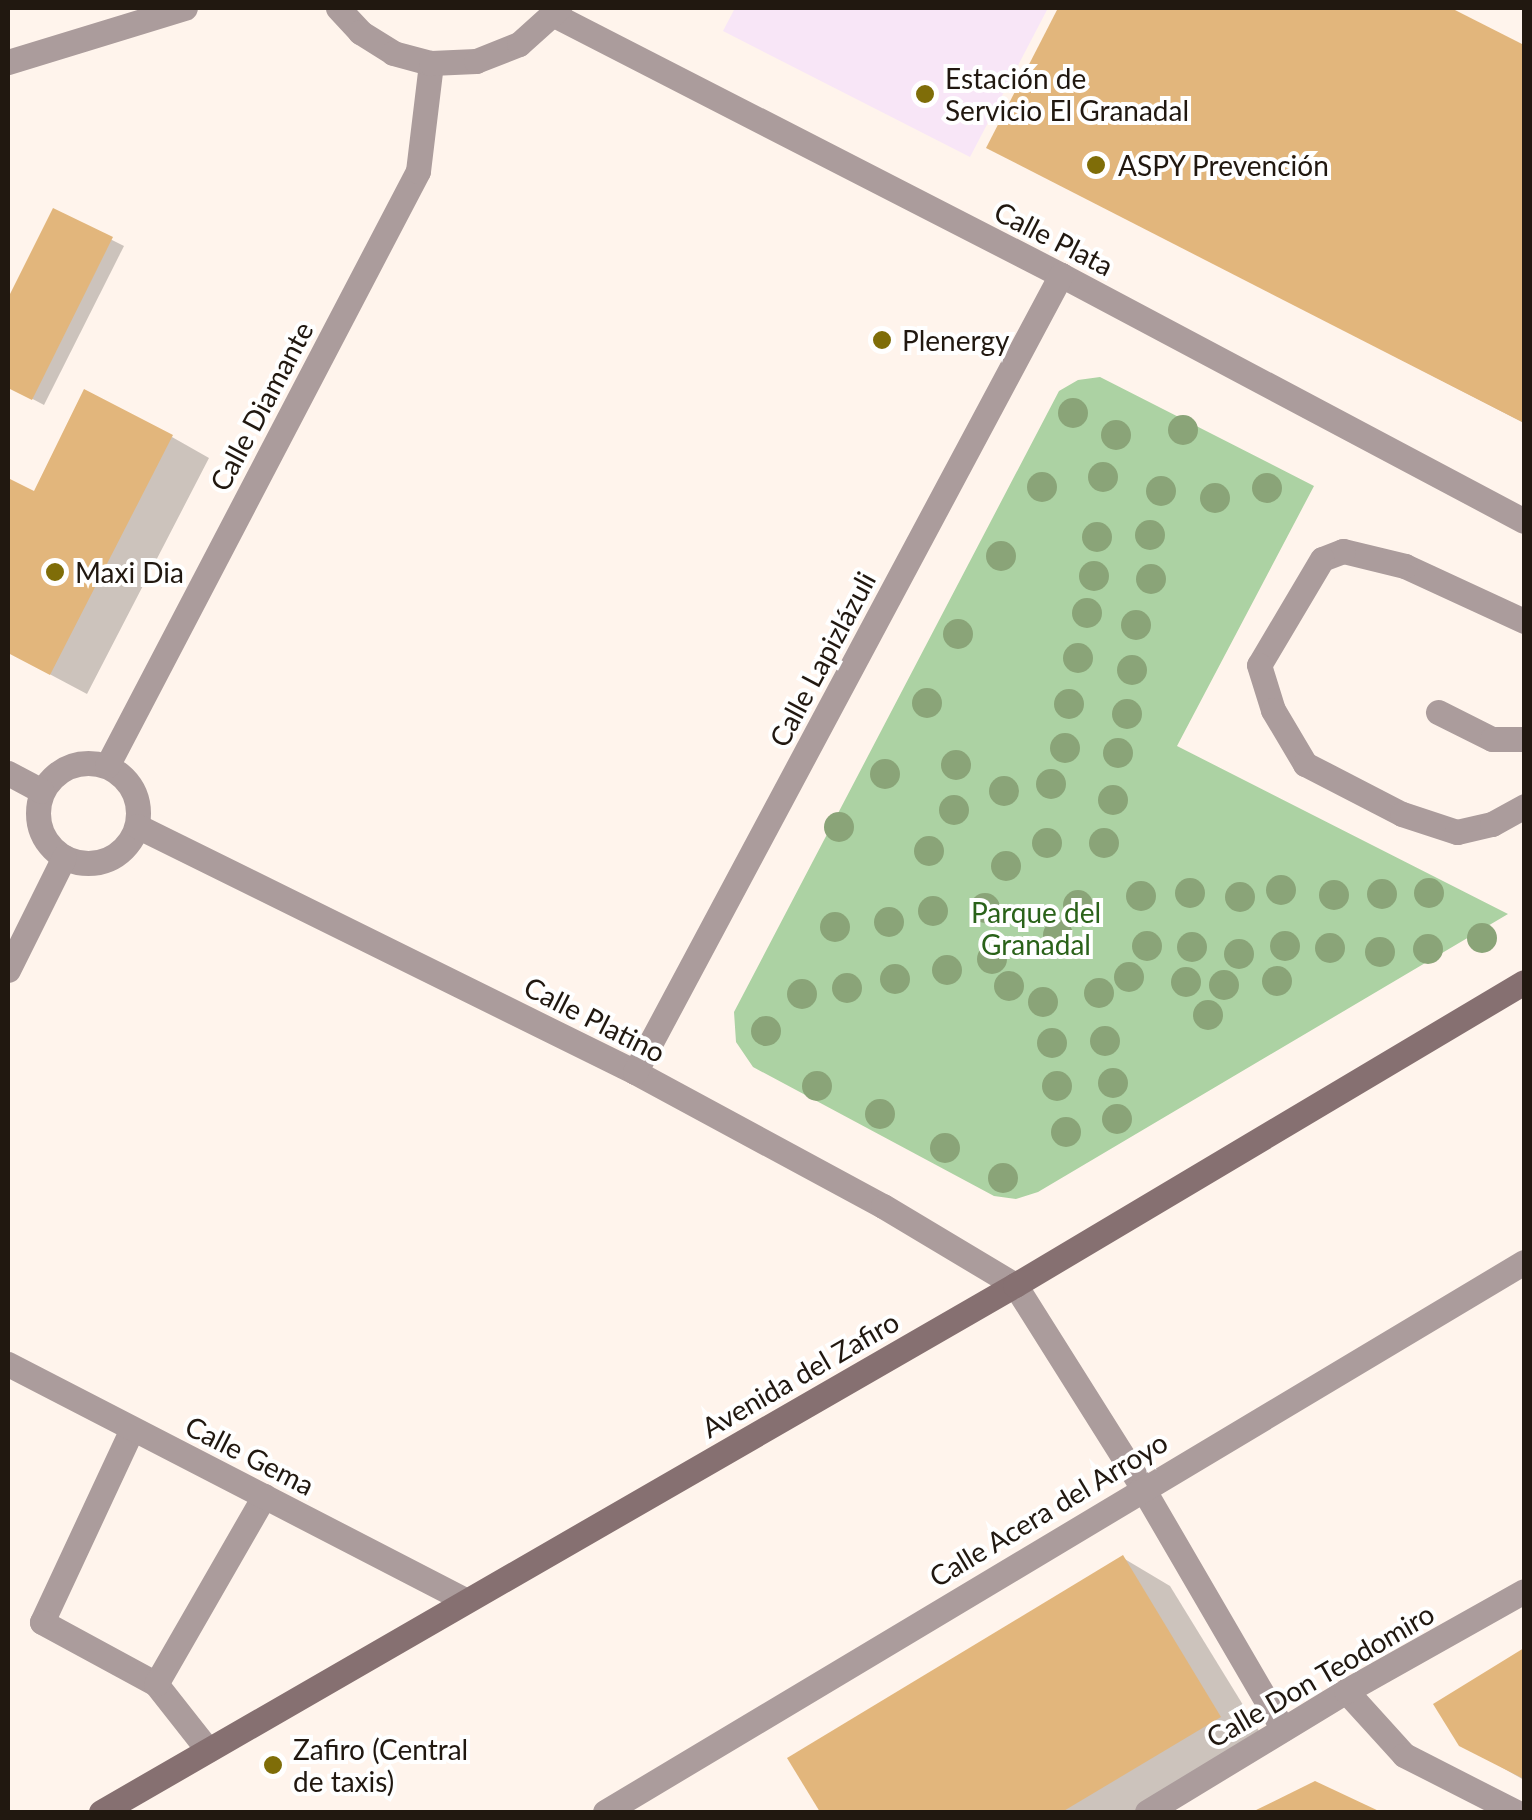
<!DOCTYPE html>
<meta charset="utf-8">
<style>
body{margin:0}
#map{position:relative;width:1532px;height:1820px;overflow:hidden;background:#fff4ec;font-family:Lato,sans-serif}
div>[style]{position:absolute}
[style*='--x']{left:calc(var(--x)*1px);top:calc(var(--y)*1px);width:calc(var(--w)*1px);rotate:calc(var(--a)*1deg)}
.commercial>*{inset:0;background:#f8e6f7}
.green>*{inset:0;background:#acd2a3}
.shadow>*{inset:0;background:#0003}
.building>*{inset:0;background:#e2b67c}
.service>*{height:25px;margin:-12.5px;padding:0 12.5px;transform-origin:12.5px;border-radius:12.5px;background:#ab9c9c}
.minor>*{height:25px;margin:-12.5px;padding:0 12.5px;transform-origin:12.5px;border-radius:12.5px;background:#ab9c9c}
.minor>.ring{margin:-12.5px;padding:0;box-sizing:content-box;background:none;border:25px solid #ab9c9c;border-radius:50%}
.tertiary>*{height:25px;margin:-12.5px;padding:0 12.5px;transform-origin:12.5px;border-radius:12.5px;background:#ab9c9c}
.secondary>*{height:25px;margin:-12.5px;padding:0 12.5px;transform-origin:12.5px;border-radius:12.5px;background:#867071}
.trees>*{width:30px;height:30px;margin:-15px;border-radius:50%;background:#8aa478}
.dots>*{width:28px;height:28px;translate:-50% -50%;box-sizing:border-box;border:5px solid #fff;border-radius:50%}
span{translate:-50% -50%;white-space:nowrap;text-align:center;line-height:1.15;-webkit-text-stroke:8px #fff;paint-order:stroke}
.poi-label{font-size:28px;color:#211810}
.left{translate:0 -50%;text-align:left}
.street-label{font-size:28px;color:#211810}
.park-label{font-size:28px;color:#2a6219}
.frame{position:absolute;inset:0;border:10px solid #211810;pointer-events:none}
</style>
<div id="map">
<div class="commercial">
<div style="clip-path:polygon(735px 8px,1048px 8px,970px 157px,723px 31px)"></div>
</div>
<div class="green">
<div style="clip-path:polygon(1100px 377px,1314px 486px,1177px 746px,1508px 914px,1038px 1192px,1016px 1199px,994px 1196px,753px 1067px,736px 1042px,734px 1012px,1059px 391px,1078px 380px)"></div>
</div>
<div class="shadow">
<div style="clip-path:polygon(1061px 8px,1446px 8px,1524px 48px,1524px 423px,990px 147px)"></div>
<div style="clip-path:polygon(54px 211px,124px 246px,44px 405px,8px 386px,8px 304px)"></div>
<div style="clip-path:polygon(172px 437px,209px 458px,87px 694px,8px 652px,8px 480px,35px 494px)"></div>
<div style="clip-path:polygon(1123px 1558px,1170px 1586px,1267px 1744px,1154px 1812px,823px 1812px,790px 1759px)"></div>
<div style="clip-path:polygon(1524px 1651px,1524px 1780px,1461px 1744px,1436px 1704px)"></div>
<div style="clip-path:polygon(1315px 1784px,1375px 1812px,1257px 1812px)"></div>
</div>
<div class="building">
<div style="clip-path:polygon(1058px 8px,1451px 8px,1524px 45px,1524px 423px,986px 148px)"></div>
<div style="clip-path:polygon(53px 208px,113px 237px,32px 400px,8px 388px,8px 298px)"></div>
<div style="clip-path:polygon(84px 389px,173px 435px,50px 675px,8px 653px,8px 478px,34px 491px)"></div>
<div style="clip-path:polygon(1123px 1555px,1221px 1717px,1062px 1812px,820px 1812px,787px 1758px)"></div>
<div style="clip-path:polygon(1524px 1648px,1524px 1779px,1459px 1746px,1433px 1704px)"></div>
<div style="clip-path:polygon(1315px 1781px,1381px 1812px,1252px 1812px)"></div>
</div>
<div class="service">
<div style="--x:1524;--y:621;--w:131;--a:-155.2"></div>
<div style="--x:1405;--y:566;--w:64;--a:-166.4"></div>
<div style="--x:1343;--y:551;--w:22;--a:159"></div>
<div style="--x:1322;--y:559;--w:123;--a:120.7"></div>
<div style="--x:1259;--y:665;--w:47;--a:72.7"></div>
<div style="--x:1273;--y:710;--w:63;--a:59.3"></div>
<div style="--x:1305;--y:764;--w:109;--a:27.3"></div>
<div style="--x:1402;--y:814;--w:58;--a:18.1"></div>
<div style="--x:1457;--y:832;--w:36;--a:-13"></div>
<div style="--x:1492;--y:824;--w:37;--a:-29"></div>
<div style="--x:1438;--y:712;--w:60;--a:26.6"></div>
<div style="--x:1492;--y:739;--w:32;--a:0"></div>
<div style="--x:132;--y:1429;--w:213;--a:115"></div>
<div style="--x:42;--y:1622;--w:130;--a:28.5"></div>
<div style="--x:156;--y:1684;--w:84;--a:51.8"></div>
<div style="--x:156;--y:1684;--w:217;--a:-60.1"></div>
</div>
<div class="minor">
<div style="--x:554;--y:15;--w:570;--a:27.15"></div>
<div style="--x:1061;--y:275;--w:524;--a:27.98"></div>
<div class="ring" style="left:38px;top:763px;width:75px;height:75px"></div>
<div style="--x:107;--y:766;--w:671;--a:-62.4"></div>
<div style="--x:418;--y:171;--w:109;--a:-83.1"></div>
<div style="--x:8;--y:773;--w:38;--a:28"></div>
<div style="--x:137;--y:826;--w:555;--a:26.29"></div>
<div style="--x:635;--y:1072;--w:282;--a:28.4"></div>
<div style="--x:883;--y:1206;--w:154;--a:30.9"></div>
<div style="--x:1015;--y:1285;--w:239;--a:57.8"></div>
<div style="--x:1142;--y:1487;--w:280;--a:59.8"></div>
<div style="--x:8;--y:970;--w:126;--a:-63.6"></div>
<div style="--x:635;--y:1072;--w:904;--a:-61.88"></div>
<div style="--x:8;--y:1364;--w:514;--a:27.31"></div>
<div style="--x:1346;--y:1691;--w:86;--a:47.8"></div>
<div style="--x:1404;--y:1755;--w:126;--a:27"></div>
<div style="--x:605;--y:1812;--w:1071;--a:-30.9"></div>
<div style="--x:1147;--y:1812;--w:233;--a:-31.3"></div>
<div style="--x:1346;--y:1691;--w:204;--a:-29.3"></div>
</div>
<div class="tertiary">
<div style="--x:338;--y:8;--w:33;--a:47"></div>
<div style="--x:360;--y:32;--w:39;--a:32"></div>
<div style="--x:393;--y:53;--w:39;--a:15"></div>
<div style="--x:431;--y:63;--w:45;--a:-2.5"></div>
<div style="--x:476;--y:61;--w:46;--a:-21.6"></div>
<div style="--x:519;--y:44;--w:54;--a:-42"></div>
<div style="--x:8;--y:62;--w:185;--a:-17"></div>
</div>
<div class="secondary">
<div style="--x:101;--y:1812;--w:1055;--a:-29.97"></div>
<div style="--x:1015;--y:1285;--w:592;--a:-30.76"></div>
</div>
<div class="trees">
<div style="left:1073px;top:413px"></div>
<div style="left:1183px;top:430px"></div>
<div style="left:1116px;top:435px"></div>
<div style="left:1103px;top:477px"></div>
<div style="left:1042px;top:487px"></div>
<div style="left:1267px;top:488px"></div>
<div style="left:1161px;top:491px"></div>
<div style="left:1215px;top:498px"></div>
<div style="left:1150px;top:535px"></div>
<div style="left:1097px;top:537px"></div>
<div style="left:1001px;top:556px"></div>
<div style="left:1094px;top:576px"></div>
<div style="left:1151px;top:579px"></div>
<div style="left:1087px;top:613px"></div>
<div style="left:1136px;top:625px"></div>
<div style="left:958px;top:634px"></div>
<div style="left:1078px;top:658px"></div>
<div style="left:1132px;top:670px"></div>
<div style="left:927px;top:703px"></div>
<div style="left:1069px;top:704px"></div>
<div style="left:1127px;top:714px"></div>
<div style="left:1065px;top:748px"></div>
<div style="left:1118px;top:753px"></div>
<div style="left:956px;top:765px"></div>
<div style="left:885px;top:774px"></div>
<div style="left:1051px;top:784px"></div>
<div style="left:1004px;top:791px"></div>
<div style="left:1113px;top:800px"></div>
<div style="left:954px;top:810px"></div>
<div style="left:839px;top:827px"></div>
<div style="left:1047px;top:843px"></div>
<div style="left:1104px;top:843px"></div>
<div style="left:929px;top:851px"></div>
<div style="left:1006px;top:866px"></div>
<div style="left:1281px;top:890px"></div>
<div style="left:1190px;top:893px"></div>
<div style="left:1429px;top:893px"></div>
<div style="left:1382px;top:894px"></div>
<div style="left:1334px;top:895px"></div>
<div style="left:1141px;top:896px"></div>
<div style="left:1240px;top:897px"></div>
<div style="left:1078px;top:905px"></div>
<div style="left:985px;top:908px"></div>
<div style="left:933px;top:911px"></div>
<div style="left:889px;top:922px"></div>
<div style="left:835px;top:927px"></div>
<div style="left:1058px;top:935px"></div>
<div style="left:1482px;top:938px"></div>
<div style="left:1147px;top:946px"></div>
<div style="left:1285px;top:946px"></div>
<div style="left:1192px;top:947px"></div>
<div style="left:1330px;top:948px"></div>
<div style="left:1428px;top:949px"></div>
<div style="left:1380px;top:952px"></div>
<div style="left:1239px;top:954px"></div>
<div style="left:992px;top:959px"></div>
<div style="left:947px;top:970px"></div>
<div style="left:1129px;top:977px"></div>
<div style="left:895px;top:979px"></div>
<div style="left:1277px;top:981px"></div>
<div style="left:1186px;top:982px"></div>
<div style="left:1224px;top:985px"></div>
<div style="left:1009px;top:986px"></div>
<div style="left:847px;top:988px"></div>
<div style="left:1099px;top:993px"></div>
<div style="left:802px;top:994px"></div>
<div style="left:1043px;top:1002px"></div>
<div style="left:1208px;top:1015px"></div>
<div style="left:766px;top:1031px"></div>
<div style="left:1105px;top:1041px"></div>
<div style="left:1052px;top:1043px"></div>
<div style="left:1113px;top:1083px"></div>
<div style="left:817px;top:1086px"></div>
<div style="left:1057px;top:1086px"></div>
<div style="left:880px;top:1114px"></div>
<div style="left:1117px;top:1119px"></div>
<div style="left:1066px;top:1132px"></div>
<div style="left:945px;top:1148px"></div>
<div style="left:1003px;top:1178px"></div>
</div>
<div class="dots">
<div style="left:925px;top:94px;background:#7f6d08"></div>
<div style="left:1096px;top:165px;background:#7f6d08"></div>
<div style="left:882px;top:340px;background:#7f6d08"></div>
<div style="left:55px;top:572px;background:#7f6d08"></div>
<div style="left:273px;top:1765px;background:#7f6d08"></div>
</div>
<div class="poi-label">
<span class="left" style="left:945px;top:94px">Estación de<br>Servicio El Granadal</span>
<span class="left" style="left:1118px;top:165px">ASPY Prevención</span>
<span class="left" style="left:902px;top:340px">Plenergy</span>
<span class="left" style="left:75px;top:572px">Maxi Dia</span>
<span class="left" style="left:293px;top:1765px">Zafiro (Central<br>de taxis)</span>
</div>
<div class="street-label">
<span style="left:1054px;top:238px;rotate:27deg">Calle Plata</span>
<span style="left:261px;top:406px;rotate:-62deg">Calle Diamante</span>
<span style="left:822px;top:659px;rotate:-62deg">Calle Lapizlázuli</span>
<span style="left:595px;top:1019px;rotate:27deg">Calle Platino</span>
<span style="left:800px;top:1374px;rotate:-30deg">Avenida del Zafiro</span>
<span style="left:250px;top:1455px;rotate:27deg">Calle Gema</span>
<span style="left:1048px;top:1509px;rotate:-31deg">Calle Acera del Arroyo</span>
<span style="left:1320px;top:1675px;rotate:-30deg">Calle Don Teodomiro</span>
</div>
<div class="park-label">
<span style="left:1036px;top:928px">Parque del<br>Granadal</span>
</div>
<div class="frame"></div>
</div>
